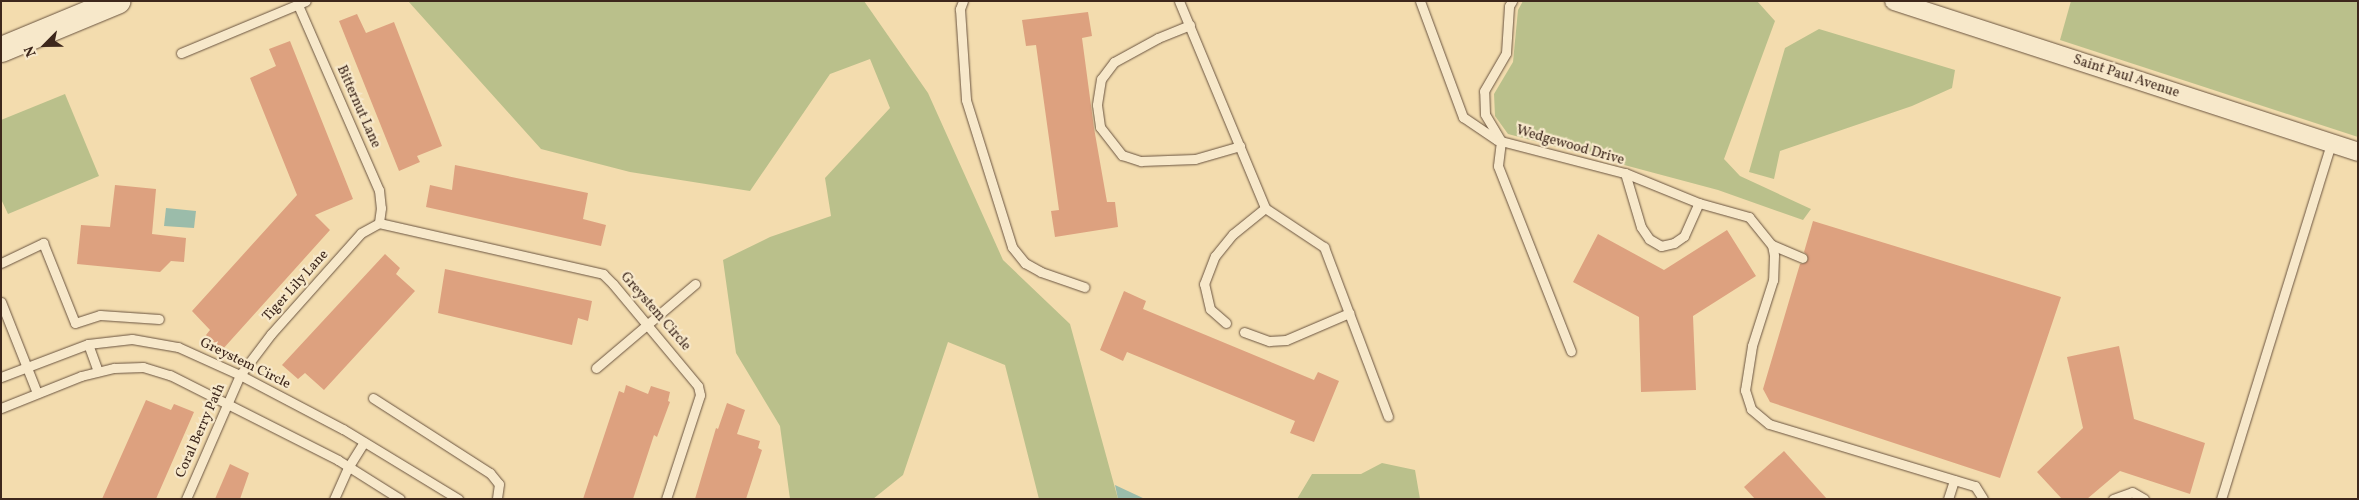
<!DOCTYPE html>
<style>
body{margin:0}
#map{position:relative;width:2359px;height:500px;overflow:hidden;background:#f3dcae;font-family:Vollkorn,serif}
div>[style]{position:absolute}
[style*='--x']{left:calc(var(--x)*1px);top:calc(var(--y)*1px);width:calc(var(--w)*1px);rotate:calc(var(--a)*1deg)}
.green>*{inset:0;background:#bac08b}
.water>*{inset:0;background:#9bbcaa}
.building>*{inset:0;background:#dda17f}
.roads{filter:drop-shadow(0 0 1px #6a5440) drop-shadow(0 0 1px #6a5440)}
.lane>*{height:9px;margin:-4.5px;padding:0 4.5px;transform-origin:4.5px;border-radius:4.5px;background:#f7e8ca}
.street>*{height:18px;margin:-9px;padding:0 9px;transform-origin:9px;border-radius:9px;background:#f7e8ca}
.secondary>*{height:25px;margin:-12.5px;padding:0 12.5px;transform-origin:12.5px;border-radius:12.5px;background:#f7e8ca}
span{translate:-50% -50%;white-space:nowrap;text-align:center;line-height:1.15;-webkit-text-stroke:4.5px #f7e8ca;paint-order:stroke}
.street-label{font-size:14px;color:#3d271c}
.frame{position:absolute;inset:0;border:2px solid #3d271c;pointer-events:none}
.north{position:absolute;left:20px;top:20px;width:50px;height:50px;-webkit-text-stroke:4px #f7e8ca;paint-order:stroke;rotate:247deg;font-size:14px;font-weight:700;line-height:20px;text-align:center;color:#3d271c}
.north::after{content:'';display:block;margin:auto;width:18px;height:22px;background:#3d271c;clip-path:polygon(50% 0,100% 100%,50% 72%,0 100%)}
</style>
<div id="map">
<div class="green">
<div style="clip-path:polygon(408px 1px,864px 1px,928px 93px,1003px 260px,1070px 324px,1118px 499px,1039px 499px,1005px 365px,948px 342px,903px 475px,873px 499px,790px 499px,780px 426px,736px 353px,723px 260px,770px 237px,831px 216px,825px 178px,890px 108px,870px 59px,830px 74px,750px 191px,630px 172px,541px 149px)"></div>
<div style="clip-path:polygon(1523px 1px,1757px 1px,1775px 21px,1724px 159px,1740px 176px,1811px 209px,1803px 220px,1718px 190px,1508px 134px,1495px 116px,1494px 94px,1513px 62px,1518px 10px)"></div>
<div style="clip-path:polygon(2071px 1px,2358px 1px,2358px 137px,2060px 40px)"></div>
<div style="clip-path:polygon(1819px 29px,1955px 70px,1952px 88px,1912px 106px,1780px 151px,1774px 179px,1749px 172px,1785px 48px)"></div>
<div style="clip-path:polygon(65px 94px,99px 176px,8px 214px,1px 199px,1px 120px)"></div>
<div style="clip-path:polygon(1382px 463px,1415px 470px,1420px 499px,1297px 499px,1312px 474px,1361px 474px)"></div>
</div>
<div class="water">
<div style="clip-path:polygon(166px 208px,196px 211px,194px 228px,164px 226px)"></div>
<div style="clip-path:polygon(1115px 485px,1145px 499px,1118px 499px)"></div>
</div>
<div class="building">
<div style="clip-path:polygon(1088px 12px,1092px 36px,1082px 38px,1094px 128px,1107px 202px,1115px 202px,1118px 227px,1055px 237px,1051px 211px,1059px 210px,1036px 45px,1026px 46px,1022px 20px)"></div>
<div style="clip-path:polygon(357px 14px,366px 33px,394px 22px,442px 146px,417px 156px,420px 162px,399px 171px,339px 21px)"></div>
<div style="clip-path:polygon(290px 41px,353px 199px,315px 215px,330px 230px,222px 350px,206px 335px,210px 330px,192px 311px,297px 195px,250px 78px,276px 66px,269px 49px)"></div>
<div style="clip-path:polygon(455px 165px,588px 193px,583px 219px,606px 225px,601px 246px,426px 207px,430px 185px,452px 190px)"></div>
<div style="clip-path:polygon(115px 185px,156px 189px,152px 234px,186px 238px,184px 262px,171px 261px,160px 272px,77px 264px,81px 225px,110px 227px)"></div>
<div style="clip-path:polygon(1813px 221px,2061px 297px,2000px 478px,1770px 402px,1763px 389px,1800px 264px,1805px 263px,1808px 260px,1807px 255px,1804px 252px)"></div>
<div style="clip-path:polygon(1727px 230px,1756px 276px,1693px 316px,1696px 390px,1641px 392px,1639px 317px,1573px 282px,1598px 234px,1664px 270px)"></div>
<div style="clip-path:polygon(385px 254px,400px 268px,396px 274px,415px 291px,324px 390px,305px 373px,298px 379px,282px 365px)"></div>
<div style="clip-path:polygon(445px 269px,592px 301px,588px 321px,578px 318px,572px 345px,438px 313px)"></div>
<div style="clip-path:polygon(1124px 291px,1146px 301px,1143px 309px,1314px 380px,1318px 372px,1339px 381px,1314px 442px,1290px 433px,1295px 421px,1127px 352px,1123px 361px,1100px 350px)"></div>
<div style="clip-path:polygon(2119px 346px,2134px 419px,2205px 443px,2190px 494px,2120px 471px,2087px 499px,2062px 499px,2037px 472px,2083px 428px,2067px 357px)"></div>
<div style="clip-path:polygon(626px 385px,648px 394px,651px 386px,670px 392px,668px 401px,670px 402px,657px 437px,654px 435px,633px 499px,583px 499px,619px 391px,624px 393px)"></div>
<div style="clip-path:polygon(146px 400px,171px 410px,174px 404px,194px 412px,156px 499px,102px 499px)"></div>
<div style="clip-path:polygon(727px 403px,745px 410px,737px 434px,760px 441px,758px 448px,762px 450px,746px 499px,695px 499px,716px 428px,718px 429px)"></div>
<div style="clip-path:polygon(1784px 451px,1827px 499px,1755px 499px,1744px 487px)"></div>
<div style="clip-path:polygon(230px 464px,249px 473px,240px 499px,215px 499px)"></div>
</div>
<div class="roads">
<div class="lane">
<div style="--x:963;--y:1;--w:9;--a:111"></div>
<div style="--x:960;--y:9;--w:91;--a:86.2"></div>
<div style="--x:966;--y:100;--w:154;--a:72.6"></div>
<div style="--x:1012;--y:247;--w:21;--a:51"></div>
<div style="--x:1025;--y:263;--w:18;--a:29"></div>
<div style="--x:1041;--y:272;--w:46;--a:19.2"></div>
<div style="--x:1179;--y:1;--w:224;--a:67.4"></div>
<div style="--x:1265;--y:208;--w:71;--a:33.5"></div>
<div style="--x:1324;--y:247;--w:181;--a:69.3"></div>
<div style="--x:1420;--y:1;--w:124;--a:69.7"></div>
<div style="--x:1463;--y:117;--w:41;--a:34.1"></div>
<div style="--x:1497;--y:140;--w:132;--a:14.5"></div>
<div style="--x:1625;--y:173;--w:56;--a:73.5"></div>
<div style="--x:1641;--y:227;--w:14;--a:56"></div>
<div style="--x:1649;--y:239;--w:14;--a:30"></div>
<div style="--x:1661;--y:246;--w:13;--a:-13"></div>
<div style="--x:1674;--y:243;--w:12;--a:-35"></div>
<div style="--x:1684;--y:236;--w:36;--a:-66"></div>
<div style="--x:1699;--y:203;--w:52;--a:15.6"></div>
<div style="--x:1749;--y:217;--w:36;--a:51"></div>
<div style="--x:1772;--y:245;--w:10;--a:79"></div>
<div style="--x:1774;--y:255;--w:25;--a:92"></div>
<div style="--x:1773;--y:280;--w:69;--a:107.7"></div>
<div style="--x:1752;--y:346;--w:45;--a:99"></div>
<div style="--x:1745;--y:390;--w:20;--a:72"></div>
<div style="--x:1751;--y:409;--w:23;--a:40"></div>
<div style="--x:1769;--y:424;--w:215;--a:16.8"></div>
<div style="--x:1975;--y:486;--w:15;--a:58"></div>
<div style="--x:298;--y:5;--w:202;--a:66.4"></div>
<div style="--x:379;--y:190;--w:18;--a:84"></div>
<div style="--x:381;--y:208;--w:15;--a:98"></div>
<div style="--x:1190;--y:25;--w:35;--a:158"></div>
<div style="--x:1158;--y:38;--w:50;--a:151.4"></div>
<div style="--x:1114;--y:62;--w:21;--a:127"></div>
<div style="--x:1101;--y:79;--w:26;--a:99"></div>
<div style="--x:1097;--y:105;--w:22;--a:82"></div>
<div style="--x:1100;--y:127;--w:36;--a:52"></div>
<div style="--x:1122;--y:155;--w:20;--a:18"></div>
<div style="--x:1141;--y:161;--w:54;--a:-2.1"></div>
<div style="--x:1195;--y:159;--w:47;--a:-16.1"></div>
<div style="--x:181;--y:53;--w:135;--a:-22.6"></div>
<div style="--x:1501;--y:141;--w:25;--a:97"></div>
<div style="--x:1498;--y:166;--w:199;--a:68.5"></div>
<div style="--x:1501;--y:141;--w:31;--a:-121"></div>
<div style="--x:1485;--y:114;--w:23;--a:-92"></div>
<div style="--x:1484;--y:91;--w:44;--a:-59.9"></div>
<div style="--x:1506;--y:53;--w:47;--a:-86.3"></div>
<div style="--x:1509;--y:6;--w:6;--a:-59"></div>
<div style="--x:1625;--y:173;--w:80;--a:22.1"></div>
<div style="--x:379;--y:223;--w:230;--a:12.8"></div>
<div style="--x:603;--y:274;--w:14;--a:45"></div>
<div style="--x:613;--y:284;--w:133;--a:50.2"></div>
<div style="--x:698;--y:386;--w:9;--a:77"></div>
<div style="--x:700;--y:395;--w:109;--a:108.1"></div>
<div style="--x:1772;--y:245;--w:33;--a:23"></div>
<div style="--x:1;--y:263;--w:47;--a:-25.5"></div>
<div style="--x:43;--y:243;--w:86;--a:68.2"></div>
<div style="--x:75;--y:323;--w:26;--a:-18"></div>
<div style="--x:100;--y:315;--w:59;--a:3.9"></div>
<div style="--x:1;--y:302;--w:98;--a:68.4"></div>
<div style="--x:1226;--y:323;--w:21;--a:-139"></div>
<div style="--x:1210;--y:309;--w:26;--a:-103"></div>
<div style="--x:1204;--y:284;--w:30;--a:-69"></div>
<div style="--x:1215;--y:256;--w:28;--a:-51"></div>
<div style="--x:1233;--y:234;--w:41;--a:-39.1"></div>
<div style="--x:1244;--y:332;--w:27;--a:20"></div>
<div style="--x:1269;--y:341;--w:17;--a:-3"></div>
<div style="--x:1286;--y:340;--w:69;--a:-23.2"></div>
<div style="--x:88;--y:344;--w:29;--a:70"></div>
<div style="--x:596;--y:368;--w:130;--a:-40.3"></div>
<div style="--x:1;--y:377;--w:93;--a:-20.8"></div>
<div style="--x:88;--y:344;--w:44;--a:-6.5"></div>
<div style="--x:132;--y:339;--w:47;--a:9.9"></div>
<div style="--x:178;--y:347;--w:68;--a:24.3"></div>
<div style="--x:240;--y:375;--w:116;--a:27.7"></div>
<div style="--x:343;--y:429;--w:135;--a:31.3"></div>
<div style="--x:373;--y:398;--w:139;--a:32.7"></div>
<div style="--x:490;--y:473;--w:14;--a:51"></div>
<div style="--x:499;--y:484;--w:15;--a:98"></div>
<div style="--x:1;--y:408;--w:86;--a:-21.8"></div>
<div style="--x:81;--y:376;--w:34;--a:-14"></div>
<div style="--x:114;--y:368;--w:29;--a:-2"></div>
<div style="--x:143;--y:367;--w:28;--a:17"></div>
<div style="--x:170;--y:375;--w:188;--a:26.8"></div>
<div style="--x:338;--y:460;--w:73;--a:32.2"></div>
<div style="--x:186;--y:499;--w:135;--a:-66.5"></div>
<div style="--x:240;--y:375;--w:51;--a:-52.9"></div>
<div style="--x:271;--y:334;--w:135;--a:-48.3"></div>
<div style="--x:361;--y:233;--w:21;--a:-29"></div>
<div style="--x:334;--y:499;--w:36;--a:-66"></div>
<div style="--x:349;--y:466;--w:28;--a:-58"></div>
<div style="--x:1948;--y:499;--w:20;--a:-72"></div>
<div style="--x:2113;--y:499;--w:20;--a:-20"></div>
<div style="--x:2132;--y:492;--w:14;--a:30"></div>
<div style="--x:2221;--y:499;--w:372;--a:-72.8"></div>
</div>
<div class="street">
<div style="--x:1894;--y:1;--w:488;--a:18"></div>
</div>
<div class="secondary">
<div style="--x:1;--y:49;--w:126;--a:-22.5"></div>
</div>
</div>
<div class="street-label">
<span style="left:2126px;top:77px;rotate:18deg">Saint Paul Avenue</span>
<span style="left:358px;top:107px;rotate:66deg">Bitternut Lane</span>
<span style="left:1570px;top:146px;rotate:16deg">Wedgewood Drive</span>
<span style="left:296px;top:286px;rotate:-48deg">Tiger Lily Lane</span>
<span style="left:655px;top:312px;rotate:49deg">Greystem Circle</span>
<span style="left:245px;top:364px;rotate:26deg">Greystem Circle</span>
<span style="left:201px;top:431px;rotate:-66deg">Coral Berry Path</span>
</div>
<div class="frame"></div>
<div class="north">N</div>
</div>
